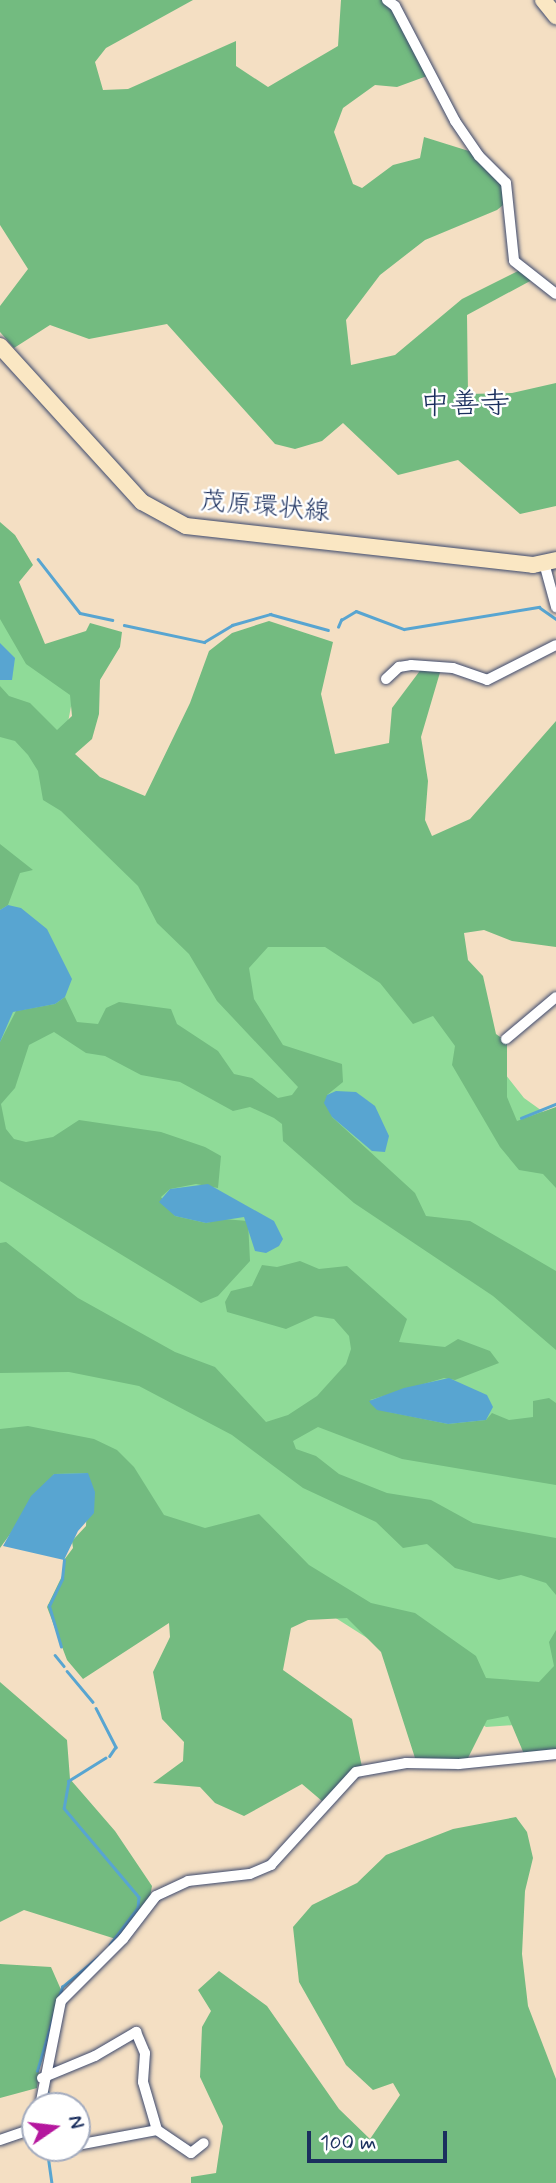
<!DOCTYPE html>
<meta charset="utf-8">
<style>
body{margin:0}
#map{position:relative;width:556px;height:2183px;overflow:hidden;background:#f4dfc3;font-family:Mynerve,"Klee One",sans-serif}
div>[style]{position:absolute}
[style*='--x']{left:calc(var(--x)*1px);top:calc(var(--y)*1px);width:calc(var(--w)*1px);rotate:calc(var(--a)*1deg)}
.green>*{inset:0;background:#8fdb98}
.forest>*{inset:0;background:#73bb80}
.water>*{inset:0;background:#58a5d1}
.stream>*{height:2.5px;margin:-1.25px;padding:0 1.25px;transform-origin:1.25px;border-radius:1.25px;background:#58a5d1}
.roads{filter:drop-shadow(0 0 2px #3c496d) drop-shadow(0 0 2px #3c496d)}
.street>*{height:10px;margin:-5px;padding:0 5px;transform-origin:5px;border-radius:5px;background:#fff}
.secondary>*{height:16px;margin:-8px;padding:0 8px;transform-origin:8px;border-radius:8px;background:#fae7c3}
span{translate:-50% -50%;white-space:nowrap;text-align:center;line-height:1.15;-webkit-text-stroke:5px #fff;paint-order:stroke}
.street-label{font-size:26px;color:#1b2f5e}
.quarter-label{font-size:30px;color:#1b2f5e}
.north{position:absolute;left:21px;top:2092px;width:70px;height:70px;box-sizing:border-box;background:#fff;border:2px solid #a4acbf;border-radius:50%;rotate:76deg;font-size:19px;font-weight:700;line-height:28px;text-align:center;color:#1b2f5e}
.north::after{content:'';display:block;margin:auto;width:24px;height:32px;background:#b5179e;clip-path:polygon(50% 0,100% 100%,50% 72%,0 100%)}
.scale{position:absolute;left:307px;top:2131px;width:140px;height:32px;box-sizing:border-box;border:4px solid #1b2f5e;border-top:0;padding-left:9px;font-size:21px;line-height:24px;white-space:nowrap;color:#1b2f5e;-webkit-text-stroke:5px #fff;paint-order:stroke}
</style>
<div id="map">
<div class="green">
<div style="clip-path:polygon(0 581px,41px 646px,77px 675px,58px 775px,356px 921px,483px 1046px,524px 1098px,556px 1121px,556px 1722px,486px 1727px,422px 1683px,386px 1650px,331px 1615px,0 1460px)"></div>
</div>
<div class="forest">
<div style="clip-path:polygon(0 0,193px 0,106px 48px,95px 62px,103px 90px,128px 89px,236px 41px,236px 66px,268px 87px,338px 46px,341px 0,382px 0,393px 8px,427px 76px,397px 87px,375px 85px,343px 108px,334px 132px,353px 184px,362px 188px,393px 165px,420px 158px,424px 137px,472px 152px,503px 184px,508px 201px,497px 210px,425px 240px,380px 275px,346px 320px,351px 365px,395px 355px,462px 299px,520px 270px,532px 280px,467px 315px,468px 394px,512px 393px,556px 383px,556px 506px,520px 514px,458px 460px,398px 475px,343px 423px,322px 441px,295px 449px,275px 444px,167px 324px,89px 339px,50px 325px,14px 348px,0 332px,0 306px,28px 269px,0 225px)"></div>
<div style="clip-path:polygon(0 522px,15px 535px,33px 565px,19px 582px,45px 644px,86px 631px,90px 623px,122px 632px,120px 647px,100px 680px,99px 714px,92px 739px,75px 754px,100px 777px,145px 796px,190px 703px,209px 651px,232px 633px,269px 621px,333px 642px,321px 694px,335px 754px,389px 743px,392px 708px,422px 668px,441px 669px,421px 737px,428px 781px,425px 820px,432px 836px,470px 819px,556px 721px,556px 947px,512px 941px,484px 930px,464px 933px,468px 960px,483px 976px,496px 1034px,507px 1042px,507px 1097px,517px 1121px,556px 1107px,556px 1188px,543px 1174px,519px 1170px,500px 1147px,452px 1065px,455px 1046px,433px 1016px,413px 1024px,380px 983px,325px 947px,268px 947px,249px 968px,254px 999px,283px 1045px,342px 1064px,343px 1082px,327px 1095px,332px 1117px,415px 1193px,426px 1216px,470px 1221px,556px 1271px,556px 1350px,493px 1296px,354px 1203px,283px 1141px,282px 1124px,274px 1118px,250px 1107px,233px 1111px,180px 1082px,141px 1075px,105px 1056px,86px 1053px,54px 1032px,29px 1045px,15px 1088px,1px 1104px,6px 1129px,14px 1139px,26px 1142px,53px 1137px,79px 1120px,161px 1132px,205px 1147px,221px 1156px,218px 1188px,196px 1184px,170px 1189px,161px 1197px,175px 1216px,206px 1223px,223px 1219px,248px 1221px,250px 1261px,218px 1296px,201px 1303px,0 1181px,0 1042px,16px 1011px,55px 1004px,65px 997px,77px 1022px,98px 1024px,106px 1008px,119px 1002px,171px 1009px,177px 1024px,218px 1051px,234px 1074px,252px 1078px,278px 1098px,292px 1095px,298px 1087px,217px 1001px,189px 954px,157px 923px,138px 886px,61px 811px,43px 800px,38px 771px,28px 755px,15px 741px,0 737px,0 686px,9px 696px,30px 703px,57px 730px,72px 716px,70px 695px,26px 664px,0 619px)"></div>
<div style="clip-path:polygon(0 844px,33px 870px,20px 873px,8px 905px,0 910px)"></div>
<div style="clip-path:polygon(6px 1242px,78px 1298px,175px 1352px,215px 1367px,266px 1422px,288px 1415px,317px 1396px,346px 1364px,351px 1349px,349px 1336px,334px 1319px,315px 1316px,286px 1329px,227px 1312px,225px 1302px,231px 1291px,252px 1286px,262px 1265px,277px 1267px,300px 1261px,319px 1269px,347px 1266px,407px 1319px,399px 1342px,445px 1347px,458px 1339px,490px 1351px,499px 1363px,455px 1380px,444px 1378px,370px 1400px,389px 1412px,448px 1424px,486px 1420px,492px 1413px,509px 1420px,533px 1417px,533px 1401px,549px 1398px,556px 1403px,556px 1485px,402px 1459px,318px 1427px,293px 1441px,296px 1449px,316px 1456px,339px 1474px,387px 1493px,431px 1500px,473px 1523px,556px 1538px,556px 1595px,546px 1583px,521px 1575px,499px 1580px,455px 1568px,427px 1544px,403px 1548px,376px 1522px,303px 1488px,232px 1435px,139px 1386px,69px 1372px,0 1373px,0 1243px)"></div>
<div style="clip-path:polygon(28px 1426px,94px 1439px,117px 1450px,134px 1467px,164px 1515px,205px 1528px,259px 1514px,309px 1565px,371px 1603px,415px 1613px,476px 1656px,486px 1678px,539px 1682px,554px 1666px,549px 1642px,556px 1630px,556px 1750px,524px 1754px,508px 1716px,487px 1720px,466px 1762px,415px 1758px,381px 1652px,347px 1618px,308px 1620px,291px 1628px,283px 1670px,352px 1719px,362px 1767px,322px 1801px,302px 1784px,244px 1816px,215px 1803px,200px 1787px,153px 1783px,183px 1761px,184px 1742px,162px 1719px,153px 1672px,170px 1637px,169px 1623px,83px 1679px,67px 1660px,47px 1607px,63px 1574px,64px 1560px,73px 1548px,72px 1541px,86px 1526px,88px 1473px,54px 1474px,0 1548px,0 1429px)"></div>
<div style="clip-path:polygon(0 1682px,67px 1740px,70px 1779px,115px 1831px,152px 1886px,150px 1897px,119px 1940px,24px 1910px,0 1922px)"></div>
<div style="clip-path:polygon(516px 1817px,527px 1832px,533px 1858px,525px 1891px,522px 1954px,528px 2006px,556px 2079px,556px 2183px,191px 2183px,191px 2177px,216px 2173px,223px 2126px,200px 2077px,202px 2027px,211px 2011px,198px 1990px,219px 1971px,267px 2006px,339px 2109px,370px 2139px,400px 2095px,393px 2083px,373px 2090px,346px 2065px,299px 1982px,293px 1927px,312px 1905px,357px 1883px,386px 1855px,453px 1829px)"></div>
<div style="clip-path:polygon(0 1964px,51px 1967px,62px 1992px,40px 2062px,37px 2088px,0 2098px)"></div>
</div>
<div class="water">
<div style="clip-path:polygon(0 643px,15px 658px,12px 680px,0 680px)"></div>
<div style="clip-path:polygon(8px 905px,21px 908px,47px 929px,72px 979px,65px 997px,55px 1004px,13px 1012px,0 1042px,0 910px)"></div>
<div style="clip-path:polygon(336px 1091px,356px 1092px,375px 1106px,389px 1136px,385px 1152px,372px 1151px,332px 1117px,324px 1103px,327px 1095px)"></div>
<div style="clip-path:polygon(208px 1184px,274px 1221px,283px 1239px,279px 1246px,266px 1253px,255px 1251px,244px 1217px,206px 1223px,175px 1216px,159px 1202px,170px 1189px)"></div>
<div style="clip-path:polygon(449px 1378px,487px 1395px,493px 1407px,486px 1420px,448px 1424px,377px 1410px,371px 1404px,369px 1401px,404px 1388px)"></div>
<div style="clip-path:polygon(88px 1473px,95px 1492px,94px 1513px,78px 1531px,64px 1560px,3px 1546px,31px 1496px,54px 1474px)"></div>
</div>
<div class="stream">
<div style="--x:38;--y:559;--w:68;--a:52.1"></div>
<div style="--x:80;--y:613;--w:33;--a:12"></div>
<div style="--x:124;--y:625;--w:82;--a:12"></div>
<div style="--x:204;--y:642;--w:33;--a:-31"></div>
<div style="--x:232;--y:625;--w:40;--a:-16"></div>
<div style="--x:270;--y:614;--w:60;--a:15.4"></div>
<div style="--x:338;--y:627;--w:8;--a:-67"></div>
<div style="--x:341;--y:620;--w:17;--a:-31"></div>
<div style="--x:356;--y:611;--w:51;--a:20.6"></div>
<div style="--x:404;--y:629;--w:137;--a:-9.3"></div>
<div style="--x:539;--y:607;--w:21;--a:35"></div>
<div style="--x:521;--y:1118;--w:38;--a:-22"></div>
<div style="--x:61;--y:1647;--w:43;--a:-106.3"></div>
<div style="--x:49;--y:1606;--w:30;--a:-64"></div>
<div style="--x:62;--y:1579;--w:19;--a:-84"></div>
<div style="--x:55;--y:1655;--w:14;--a:51"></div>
<div style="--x:67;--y:1671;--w:40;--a:50"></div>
<div style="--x:96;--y:1708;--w:44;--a:62.9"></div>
<div style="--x:116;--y:1747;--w:11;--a:124"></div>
<div style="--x:106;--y:1758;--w:44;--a:148.1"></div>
<div style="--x:69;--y:1781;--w:27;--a:100"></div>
<div style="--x:64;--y:1808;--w:116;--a:49.9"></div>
<div style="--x:139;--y:1897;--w:11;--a:95"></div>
<div style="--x:138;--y:1908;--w:46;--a:127.1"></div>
<div style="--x:37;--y:2071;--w:88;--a:-73.4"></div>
<div style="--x:62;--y:1987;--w:47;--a:-39.8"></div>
<div style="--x:47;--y:2106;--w:13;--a:-86"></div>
<div style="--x:47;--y:2148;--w:35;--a:82"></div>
</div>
<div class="roads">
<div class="street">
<div style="--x:387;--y:0;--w:10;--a:37"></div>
<div style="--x:395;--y:6;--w:130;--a:62.4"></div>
<div style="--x:455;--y:121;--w:42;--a:55.6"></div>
<div style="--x:479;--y:156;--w:38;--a:45"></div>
<div style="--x:506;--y:183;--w:78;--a:84.1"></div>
<div style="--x:514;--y:261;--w:53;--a:38.2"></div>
<div style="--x:544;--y:563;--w:46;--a:74.7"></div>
<div style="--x:386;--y:679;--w:18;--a:-43"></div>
<div style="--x:399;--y:667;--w:12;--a:-9"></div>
<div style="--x:411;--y:665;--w:42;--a:4.1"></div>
<div style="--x:453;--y:668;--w:36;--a:19"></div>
<div style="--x:487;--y:680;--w:77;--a:-26.9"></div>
<div style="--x:506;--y:1039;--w:65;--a:-40"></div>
<div style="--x:42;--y:2078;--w:57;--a:-22.5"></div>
<div style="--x:95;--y:2056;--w:48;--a:-30.3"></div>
<div style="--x:136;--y:2032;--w:23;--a:67"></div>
<div style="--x:145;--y:2053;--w:29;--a:94"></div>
<div style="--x:143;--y:2082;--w:50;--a:73.7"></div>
<div style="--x:157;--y:2130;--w:41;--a:34.1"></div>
<div style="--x:191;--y:2153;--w:16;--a:-38"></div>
<div style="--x:40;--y:2106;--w:107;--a:-78.7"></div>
<div style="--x:61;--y:2001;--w:88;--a:-45"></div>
<div style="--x:123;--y:1939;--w:54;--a:-52.5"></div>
<div style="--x:156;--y:1896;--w:35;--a:-25"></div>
<div style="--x:188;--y:1881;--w:62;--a:-6.4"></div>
<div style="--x:250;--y:1874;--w:23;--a:-23"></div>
<div style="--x:271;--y:1865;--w:126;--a:-47.6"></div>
<div style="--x:356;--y:1772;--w:51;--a:-10.2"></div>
<div style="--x:406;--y:1763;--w:53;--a:1.1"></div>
<div style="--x:459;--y:1764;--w:98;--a:-5.9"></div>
<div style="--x:0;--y:2140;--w:37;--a:-19"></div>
<div style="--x:77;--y:2145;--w:81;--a:-10.6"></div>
</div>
<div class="secondary">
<div style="--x:543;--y:0;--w:21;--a:51"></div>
<div style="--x:0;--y:346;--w:211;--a:47.7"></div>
<div style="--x:142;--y:502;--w:50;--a:28.6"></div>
<div style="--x:186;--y:526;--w:349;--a:6.4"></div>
<div style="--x:533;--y:565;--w:24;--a:-12"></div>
</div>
</div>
<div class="street-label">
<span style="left:265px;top:508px;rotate:5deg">茂原環状線</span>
</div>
<div class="quarter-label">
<span style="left:465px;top:405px">中善寺</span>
</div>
<div class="north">N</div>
<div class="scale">100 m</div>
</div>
